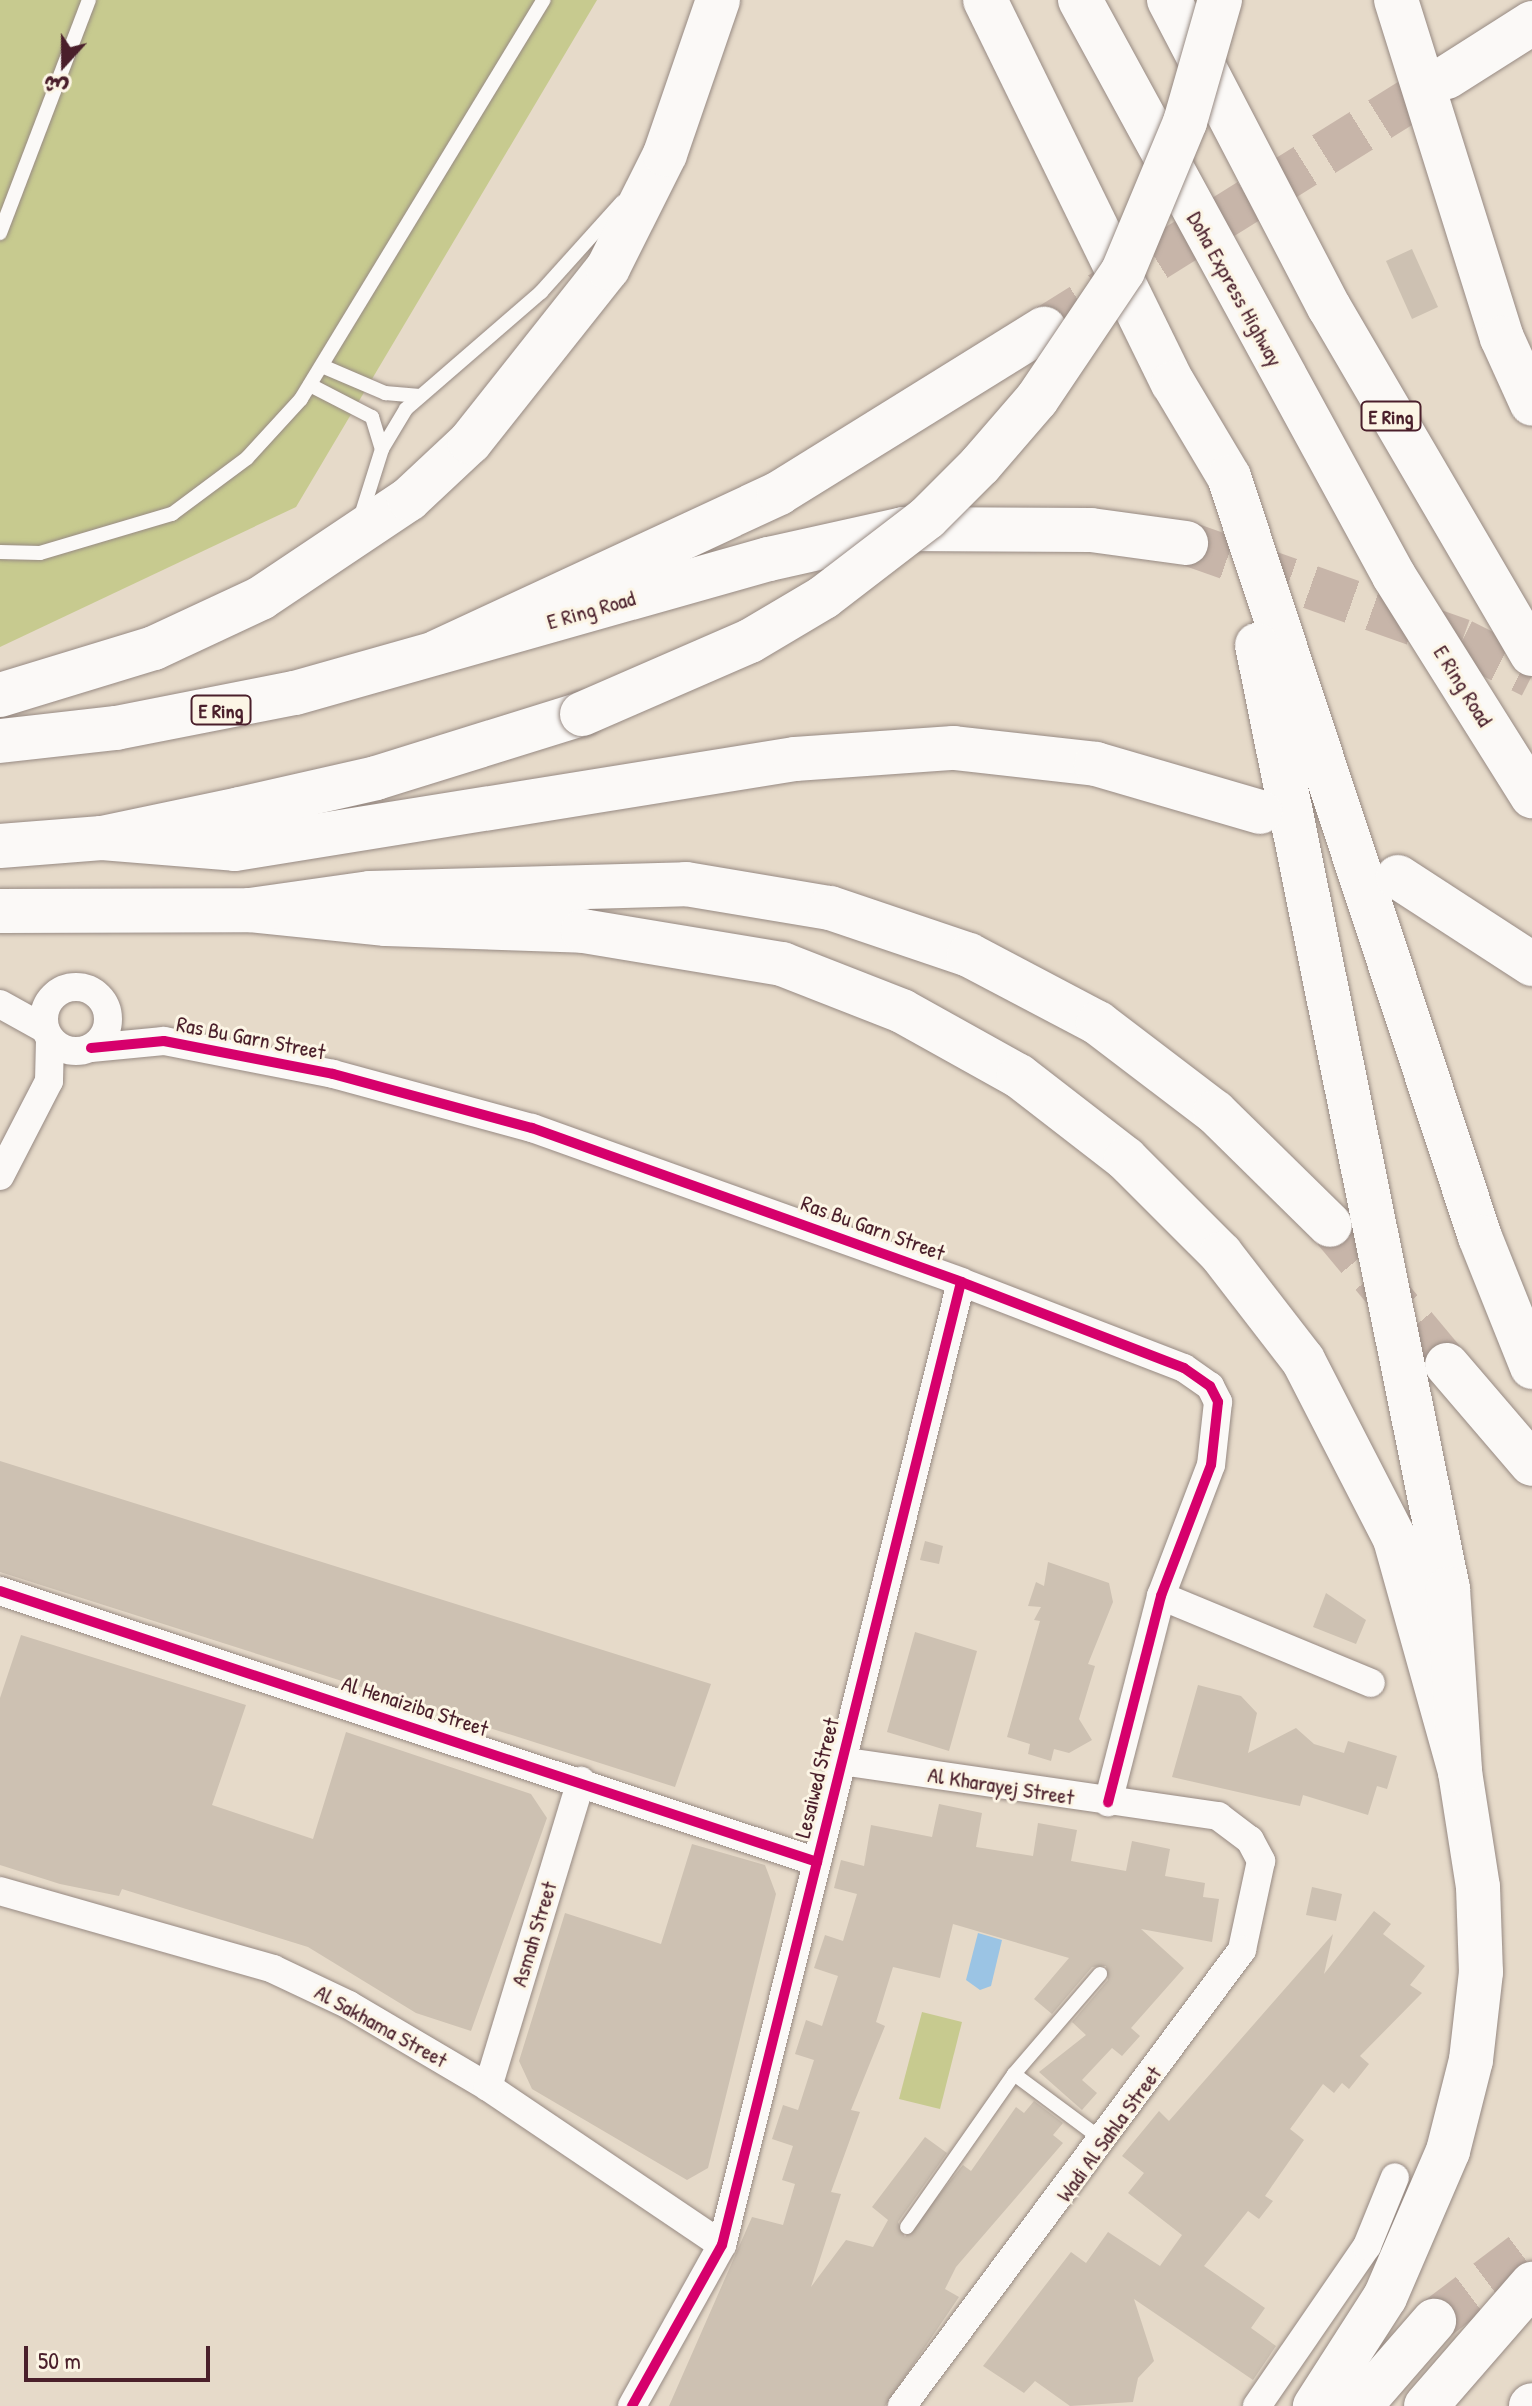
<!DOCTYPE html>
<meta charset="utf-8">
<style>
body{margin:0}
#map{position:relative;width:1532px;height:2406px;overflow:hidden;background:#e6dac9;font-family:"Patrick Hand","Playpen Sans Arabic",sans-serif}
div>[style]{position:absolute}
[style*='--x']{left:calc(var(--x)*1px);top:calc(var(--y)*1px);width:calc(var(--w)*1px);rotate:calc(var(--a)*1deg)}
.green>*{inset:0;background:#c7ca8f}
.water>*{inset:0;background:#9bc4e4}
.building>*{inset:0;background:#cdc1b2}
.primary-tunnel>*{height:44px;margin-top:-22px;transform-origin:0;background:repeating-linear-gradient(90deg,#c7b5a9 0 44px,transparent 0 66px)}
.trunk-tunnel>*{height:44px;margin-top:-22px;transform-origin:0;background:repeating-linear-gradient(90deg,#c7b5a9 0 44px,transparent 0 66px)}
.motorway-tunnel>*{height:44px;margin-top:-22px;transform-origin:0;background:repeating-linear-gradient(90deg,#c7b5a9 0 44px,transparent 0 66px)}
.roads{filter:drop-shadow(0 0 2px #978a83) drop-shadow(0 0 2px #978a83)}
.service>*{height:14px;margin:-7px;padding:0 7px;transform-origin:7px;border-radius:7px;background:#fbf9f7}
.minor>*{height:28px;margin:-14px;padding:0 14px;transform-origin:14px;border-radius:14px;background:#fbf9f7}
.minor>.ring{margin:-14px;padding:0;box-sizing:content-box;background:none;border:28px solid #fbf9f7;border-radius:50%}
.primary>*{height:44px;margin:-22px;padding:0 22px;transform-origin:22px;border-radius:22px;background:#fbf9f7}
.trunk>*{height:44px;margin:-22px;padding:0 22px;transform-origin:22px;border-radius:22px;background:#fbf9f7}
.motorway>*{height:44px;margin:-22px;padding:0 22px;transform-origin:22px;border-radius:22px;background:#fbf9f7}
.bridges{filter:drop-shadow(0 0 2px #978a83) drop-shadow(0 0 2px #978a83)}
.motorway-bridge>*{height:44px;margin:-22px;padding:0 22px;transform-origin:22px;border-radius:22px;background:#fbf9f7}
.cycleway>*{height:10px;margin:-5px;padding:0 5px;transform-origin:5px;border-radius:5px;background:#d6006c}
span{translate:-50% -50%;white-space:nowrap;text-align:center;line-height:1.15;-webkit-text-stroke:6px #fcf5e5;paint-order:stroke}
.shield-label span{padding:2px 6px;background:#fcf5e5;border:2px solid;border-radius:6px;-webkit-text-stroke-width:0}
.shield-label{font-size:20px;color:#4a1f2b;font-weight:700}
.street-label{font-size:22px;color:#4a1f2b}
.north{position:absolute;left:24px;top:24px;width:80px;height:80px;-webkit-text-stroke:6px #fcf5e5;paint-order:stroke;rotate:201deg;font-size:22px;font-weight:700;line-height:32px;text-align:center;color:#4a1f2b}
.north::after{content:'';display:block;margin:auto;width:28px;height:36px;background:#4a1f2b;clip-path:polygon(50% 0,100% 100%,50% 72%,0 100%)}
.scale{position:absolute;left:24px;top:2346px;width:186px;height:36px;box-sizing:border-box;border:4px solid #4a1f2b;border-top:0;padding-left:10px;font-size:24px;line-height:28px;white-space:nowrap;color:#4a1f2b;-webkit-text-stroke:6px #fcf5e5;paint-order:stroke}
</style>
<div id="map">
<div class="green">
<div style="clip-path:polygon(0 0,597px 0,296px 507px,0 647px)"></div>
<div style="clip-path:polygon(922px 2012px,962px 2022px,940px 2109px,899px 2099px)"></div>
</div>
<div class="water">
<div style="clip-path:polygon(978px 1933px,1002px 1940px,991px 1986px,980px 1990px,966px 1980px)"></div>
</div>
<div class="building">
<div style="clip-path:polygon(1412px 249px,1438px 307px,1412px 319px,1386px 261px)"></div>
<div style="clip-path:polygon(0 1461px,711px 1684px,675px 1787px,0 1572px)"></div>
<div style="clip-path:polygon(925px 1541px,943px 1546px,939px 1564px,920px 1560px)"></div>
<div style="clip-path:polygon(1048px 1562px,1109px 1583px,1113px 1602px,1088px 1664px,1095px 1666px,1079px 1719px,1092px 1740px,1069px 1753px,1054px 1749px,1051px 1761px,1028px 1754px,1030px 1744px,1007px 1737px,1040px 1621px,1034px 1620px,1041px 1607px,1028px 1606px,1036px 1582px,1044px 1586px)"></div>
<div style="clip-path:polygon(1326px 1593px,1366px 1620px,1356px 1644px,1313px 1627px)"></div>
<div style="clip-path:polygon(915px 1632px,977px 1651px,949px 1751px,887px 1732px)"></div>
<div style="clip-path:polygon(21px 1635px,246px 1705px,212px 1805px,313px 1839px,346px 1732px,531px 1794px,547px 1818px,471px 2031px,416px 2013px,308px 1947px,122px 1889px,119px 1896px,60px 1884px,0 1865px,0 1698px)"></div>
<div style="clip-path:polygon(1198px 1685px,1241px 1696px,1257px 1713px,1248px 1753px,1296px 1728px,1314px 1744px,1344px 1753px,1348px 1741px,1397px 1756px,1387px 1789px,1377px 1786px,1368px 1815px,1303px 1795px,1300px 1806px,1172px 1777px)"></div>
<div style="clip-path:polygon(939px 1804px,982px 1813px,976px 1847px,1033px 1856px,1038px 1823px,1077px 1830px,1071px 1861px,1126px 1871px,1132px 1841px,1170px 1849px,1165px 1876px,1205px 1883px,1203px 1897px,1219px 1899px,1212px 1942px,1141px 1929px,1184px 1968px,1131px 2028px,1140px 2036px,1122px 2056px,1112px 2048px,1082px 2080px,1097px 2093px,1082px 2110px,1039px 2072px,1086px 2035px,1072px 2022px,1108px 1980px,1106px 1966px,1092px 1967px,1052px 2014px,1034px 1999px,1069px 1958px,953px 1924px,940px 1978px,893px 1967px,876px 2022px,885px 2026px,851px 2110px,860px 2112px,831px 2192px,841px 2194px,811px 2287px,846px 2240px,873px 2247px,888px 2220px,872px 2207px,925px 2137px,947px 2153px,898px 2222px,905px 2237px,963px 2165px,971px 2171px,1016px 2107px,1024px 2113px,1034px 2101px,1063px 2123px,1053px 2135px,1063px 2143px,956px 2267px,945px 2289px,959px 2297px,885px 2406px,669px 2406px,752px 2217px,783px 2225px,795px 2184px,782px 2180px,793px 2146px,772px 2139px,783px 2105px,798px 2110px,814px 2060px,795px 2054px,806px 2020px,822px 2026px,838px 1976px,814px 1968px,825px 1935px,843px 1941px,857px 1894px,834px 1888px,841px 1860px,864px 1866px,871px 1825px,932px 1837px)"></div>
<div style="clip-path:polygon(692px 1844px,765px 1865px,776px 1894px,708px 2168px,687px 2180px,532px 2089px,519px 2061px,565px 1913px,661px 1944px)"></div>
<div style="clip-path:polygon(1312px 1887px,1342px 1894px,1336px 1921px,1306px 1915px)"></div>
<div style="clip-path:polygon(1374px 1911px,1391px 1924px,1383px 1934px,1425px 1966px,1410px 1985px,1422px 1993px,1360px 2056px,1369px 2064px,1349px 2089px,1342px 2083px,1334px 2093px,1323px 2084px,1290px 2129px,1304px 2140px,1265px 2196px,1273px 2201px,1259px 2219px,1248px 2211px,1204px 2266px,1265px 2308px,1251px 2328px,1276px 2346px,1253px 2380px,1134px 2299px,1154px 2361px,1138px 2378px,1133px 2402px,1070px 2406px,1035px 2381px,1024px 2393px,983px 2366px,1071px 2252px,1086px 2263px,1108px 2232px,1160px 2266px,1182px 2235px,1128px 2193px,1144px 2173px,1122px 2156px,1159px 2111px,1169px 2121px,1333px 1934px,1324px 1974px)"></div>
</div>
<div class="primary-tunnel">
<div style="--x:1186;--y:543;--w:293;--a:19.5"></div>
<div style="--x:1462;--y:641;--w:78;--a:26.6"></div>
</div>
<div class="trunk-tunnel">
<div style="--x:1330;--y:1225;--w:182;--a:50.1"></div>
</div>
<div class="motorway-tunnel">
<div style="--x:1044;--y:329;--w:475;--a:-32"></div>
<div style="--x:1434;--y:2321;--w:123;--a:-37.1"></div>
</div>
<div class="roads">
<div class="service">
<div style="--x:0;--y:233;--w:249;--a:-69.1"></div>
<div style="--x:322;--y:366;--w:69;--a:23.2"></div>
<div style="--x:385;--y:393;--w:35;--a:5"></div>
<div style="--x:310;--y:385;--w:70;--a:27.3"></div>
<div style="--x:372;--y:417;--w:34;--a:73"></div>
<div style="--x:359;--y:522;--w:77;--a:-72.5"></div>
<div style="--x:382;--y:449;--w:47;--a:-59"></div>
<div style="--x:406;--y:409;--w:179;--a:-40.9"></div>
<div style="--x:541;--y:292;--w:121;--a:-48"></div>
<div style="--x:0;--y:552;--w:40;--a:1.4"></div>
<div style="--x:40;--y:553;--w:138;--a:-16.5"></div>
<div style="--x:172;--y:514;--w:94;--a:-36.7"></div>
<div style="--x:247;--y:458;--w:80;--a:-47.5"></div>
<div style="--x:301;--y:399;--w:467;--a:-58.7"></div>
<div style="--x:1014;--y:2074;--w:112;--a:36.7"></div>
<div style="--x:907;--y:2227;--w:187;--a:-55"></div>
<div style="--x:1014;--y:2074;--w:132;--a:-49.3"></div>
</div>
<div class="minor">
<div class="ring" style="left:44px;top:987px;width:36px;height:36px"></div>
<div style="--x:0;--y:1004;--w:51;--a:29.1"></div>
<div style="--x:91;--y:1048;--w:73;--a:-5.5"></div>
<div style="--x:164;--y:1041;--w:172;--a:11"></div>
<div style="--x:333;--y:1074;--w:206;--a:15.2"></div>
<div style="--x:532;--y:1128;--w:456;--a:19.7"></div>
<div style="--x:961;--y:1282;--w:239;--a:21.1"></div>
<div style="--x:1184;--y:1368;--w:32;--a:35"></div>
<div style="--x:1210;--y:1386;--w:18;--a:63"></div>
<div style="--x:1218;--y:1402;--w:63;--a:96.3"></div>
<div style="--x:1211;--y:1465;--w:140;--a:110.9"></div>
<div style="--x:1161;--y:1596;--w:213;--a:104.4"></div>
<div style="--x:0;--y:1176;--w:107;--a:-62.7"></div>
<div style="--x:49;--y:1081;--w:42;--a:-88.6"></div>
<div style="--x:0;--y:1591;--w:861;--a:18.35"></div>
<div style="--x:1161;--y:1596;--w:227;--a:22.5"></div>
<div style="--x:841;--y:1761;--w:381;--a:8.3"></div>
<div style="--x:1218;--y:1816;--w:40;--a:37"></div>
<div style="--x:1250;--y:1840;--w:24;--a:62"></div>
<div style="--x:1261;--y:1861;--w:91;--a:102.1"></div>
<div style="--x:1242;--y:1950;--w:569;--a:126.71"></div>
<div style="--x:0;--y:1891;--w:284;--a:15.9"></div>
<div style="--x:273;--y:1969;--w:84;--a:25.3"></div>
<div style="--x:349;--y:2005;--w:161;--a:30.5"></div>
<div style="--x:488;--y:2087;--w:282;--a:34"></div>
<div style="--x:488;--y:2087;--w:320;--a:-73.1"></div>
<div style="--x:632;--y:2406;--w:184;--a:-60.8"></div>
<div style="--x:722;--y:2245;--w:992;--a:-76.06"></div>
<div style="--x:1257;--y:2406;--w:194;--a:-55.5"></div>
<div style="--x:1367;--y:2246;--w:74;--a:-67.9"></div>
</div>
<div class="primary">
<div style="--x:0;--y:741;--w:117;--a:-6.4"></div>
<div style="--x:116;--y:728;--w:182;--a:-11.1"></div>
<div style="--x:295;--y:693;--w:493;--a:-15.8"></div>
<div style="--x:769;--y:559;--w:137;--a:-12.6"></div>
<div style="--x:903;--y:529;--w:188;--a:0.3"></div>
<div style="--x:1091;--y:530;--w:96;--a:7.8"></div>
<div style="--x:0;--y:911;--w:250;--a:-0.2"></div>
<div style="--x:250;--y:910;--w:137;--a:5.9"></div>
<div style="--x:386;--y:924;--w:197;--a:2"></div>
<div style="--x:583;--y:931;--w:202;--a:9.4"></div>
<div style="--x:782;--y:964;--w:129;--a:21.4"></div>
<div style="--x:902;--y:1011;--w:134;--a:29.1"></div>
<div style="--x:1019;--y:1076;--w:135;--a:37.8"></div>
<div style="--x:1126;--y:1159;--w:134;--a:45"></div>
<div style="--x:1221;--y:1254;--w:134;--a:52.3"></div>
<div style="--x:1303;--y:1360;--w:201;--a:62.8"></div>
<div style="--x:1395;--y:1539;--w:242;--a:74.4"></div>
<div style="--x:1460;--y:1772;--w:116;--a:81.1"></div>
<div style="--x:1478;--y:1887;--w:85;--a:88"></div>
<div style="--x:1481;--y:1972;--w:89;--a:96.5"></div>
<div style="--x:1471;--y:2060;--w:94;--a:104.2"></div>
<div style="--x:1448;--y:2151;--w:159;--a:113.3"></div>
<div style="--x:1385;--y:2297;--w:130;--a:122.7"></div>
</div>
<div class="trunk">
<div style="--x:250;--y:910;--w:121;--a:-8.1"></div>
<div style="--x:370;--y:893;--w:316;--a:-1.6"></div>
<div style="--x:686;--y:884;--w:146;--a:9.5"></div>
<div style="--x:830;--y:908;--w:147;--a:18.7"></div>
<div style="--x:969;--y:955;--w:146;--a:27.8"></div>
<div style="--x:1098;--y:1023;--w:147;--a:37.3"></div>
<div style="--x:1215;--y:1112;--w:161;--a:44.5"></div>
<div style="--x:1447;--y:1365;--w:130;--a:49.4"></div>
<div style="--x:1426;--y:2406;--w:162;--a:-49"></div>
<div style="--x:1531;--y:2406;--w:1;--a:-45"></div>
</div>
<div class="motorway">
<div style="--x:985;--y:0;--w:427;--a:63.9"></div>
<div style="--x:1173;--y:383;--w:109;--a:59.2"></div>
<div style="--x:1229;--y:477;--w:800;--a:71.72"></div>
<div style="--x:1480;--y:1237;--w:140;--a:68.2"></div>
<div style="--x:1080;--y:0;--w:656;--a:61.4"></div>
<div style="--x:1394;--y:576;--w:260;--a:57.9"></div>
<div style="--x:1169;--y:0;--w:346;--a:62.5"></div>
<div style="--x:1329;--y:307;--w:402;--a:59.7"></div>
<div style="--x:1396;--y:0;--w:354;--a:72.6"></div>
<div style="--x:1502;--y:338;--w:72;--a:65.6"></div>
<div style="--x:1447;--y:77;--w:101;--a:-32.4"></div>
<div style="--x:1257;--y:645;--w:963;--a:78.56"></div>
<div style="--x:1448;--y:1589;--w:183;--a:86.2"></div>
<div style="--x:437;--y:652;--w:377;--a:-24.9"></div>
<div style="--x:779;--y:493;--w:312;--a:-31.8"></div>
<div style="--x:0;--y:695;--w:161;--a:-17"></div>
<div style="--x:154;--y:648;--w:118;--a:-25"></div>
<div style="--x:261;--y:598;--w:178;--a:-33.8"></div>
<div style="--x:409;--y:499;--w:83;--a:-43.1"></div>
<div style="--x:470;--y:442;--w:222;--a:-51.6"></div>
<div style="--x:608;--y:268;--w:127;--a:-63.4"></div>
<div style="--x:665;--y:154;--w:163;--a:-71"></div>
<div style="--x:102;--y:838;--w:133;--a:4.7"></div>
<div style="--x:235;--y:849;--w:567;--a:-9.13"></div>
<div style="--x:795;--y:759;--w:159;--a:-4"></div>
<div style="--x:954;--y:748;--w:143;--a:6.4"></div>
<div style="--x:1096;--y:764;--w:171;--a:16.3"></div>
<div style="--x:0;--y:846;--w:102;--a:-4.5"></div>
<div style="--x:102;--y:838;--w:141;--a:-11.9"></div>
<div style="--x:240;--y:809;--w:139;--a:-12.8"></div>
<div style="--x:376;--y:778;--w:216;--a:-17.3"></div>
<div style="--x:1398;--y:877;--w:160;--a:33"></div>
<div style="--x:1360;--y:2406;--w:113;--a:-49"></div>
</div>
</div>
<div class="bridges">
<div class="motorway-bridge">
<div style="--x:582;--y:714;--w:183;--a:-23.5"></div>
<div style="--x:750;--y:641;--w:86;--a:-30.7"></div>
<div style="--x:824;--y:597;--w:130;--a:-37.5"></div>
<div style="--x:927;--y:518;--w:75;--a:-45"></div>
<div style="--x:980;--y:465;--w:87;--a:-49.2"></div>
<div style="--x:1037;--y:399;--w:154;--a:-56.1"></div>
<div style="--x:1123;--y:271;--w:161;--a:-67.4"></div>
<div style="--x:1185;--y:122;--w:127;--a:-74"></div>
</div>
</div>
<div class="cycleway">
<div style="--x:91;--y:1048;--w:73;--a:-5.5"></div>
<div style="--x:164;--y:1041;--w:172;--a:11"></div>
<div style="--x:333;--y:1074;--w:206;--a:15.2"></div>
<div style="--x:532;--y:1128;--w:456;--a:19.7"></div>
<div style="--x:961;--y:1282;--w:239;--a:21.1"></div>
<div style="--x:1184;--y:1368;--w:32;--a:35"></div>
<div style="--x:1210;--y:1386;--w:18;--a:63"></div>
<div style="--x:1218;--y:1402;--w:63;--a:96.3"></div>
<div style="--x:1211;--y:1465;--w:140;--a:110.9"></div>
<div style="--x:1161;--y:1596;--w:213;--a:104.4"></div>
<div style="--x:0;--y:1591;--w:861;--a:18.35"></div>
<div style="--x:632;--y:2406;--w:184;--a:-60.8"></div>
<div style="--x:722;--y:2245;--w:992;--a:-76.06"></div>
</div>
<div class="shield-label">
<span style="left:1391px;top:416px">E Ring</span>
<span style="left:221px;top:710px">E Ring</span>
</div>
<div class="street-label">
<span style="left:1235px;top:289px;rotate:61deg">Doha Express Highway</span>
<span style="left:591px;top:610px;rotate:-16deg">E Ring Road</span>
<span style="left:1463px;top:686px;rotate:58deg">E Ring Road</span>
<span style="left:251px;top:1038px;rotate:11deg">Ras Bu Garn Street</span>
<span style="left:873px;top:1228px;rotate:20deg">Ras Bu Garn Street</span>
<span style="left:415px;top:1706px;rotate:18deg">Al Henaiziba Street</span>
<span style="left:817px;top:1778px;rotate:-76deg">Lesaiwed Street</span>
<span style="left:1001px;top:1786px;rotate:9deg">Al Kharayej Street</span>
<span style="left:534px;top:1934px;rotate:-73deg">Asmah Street</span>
<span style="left:381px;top:2026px;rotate:29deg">Al Sakhama Street</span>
<span style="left:1109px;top:2134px;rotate:-54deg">Wadi Al Sahla Street</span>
</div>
<div class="north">ش</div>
<div class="scale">50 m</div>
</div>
